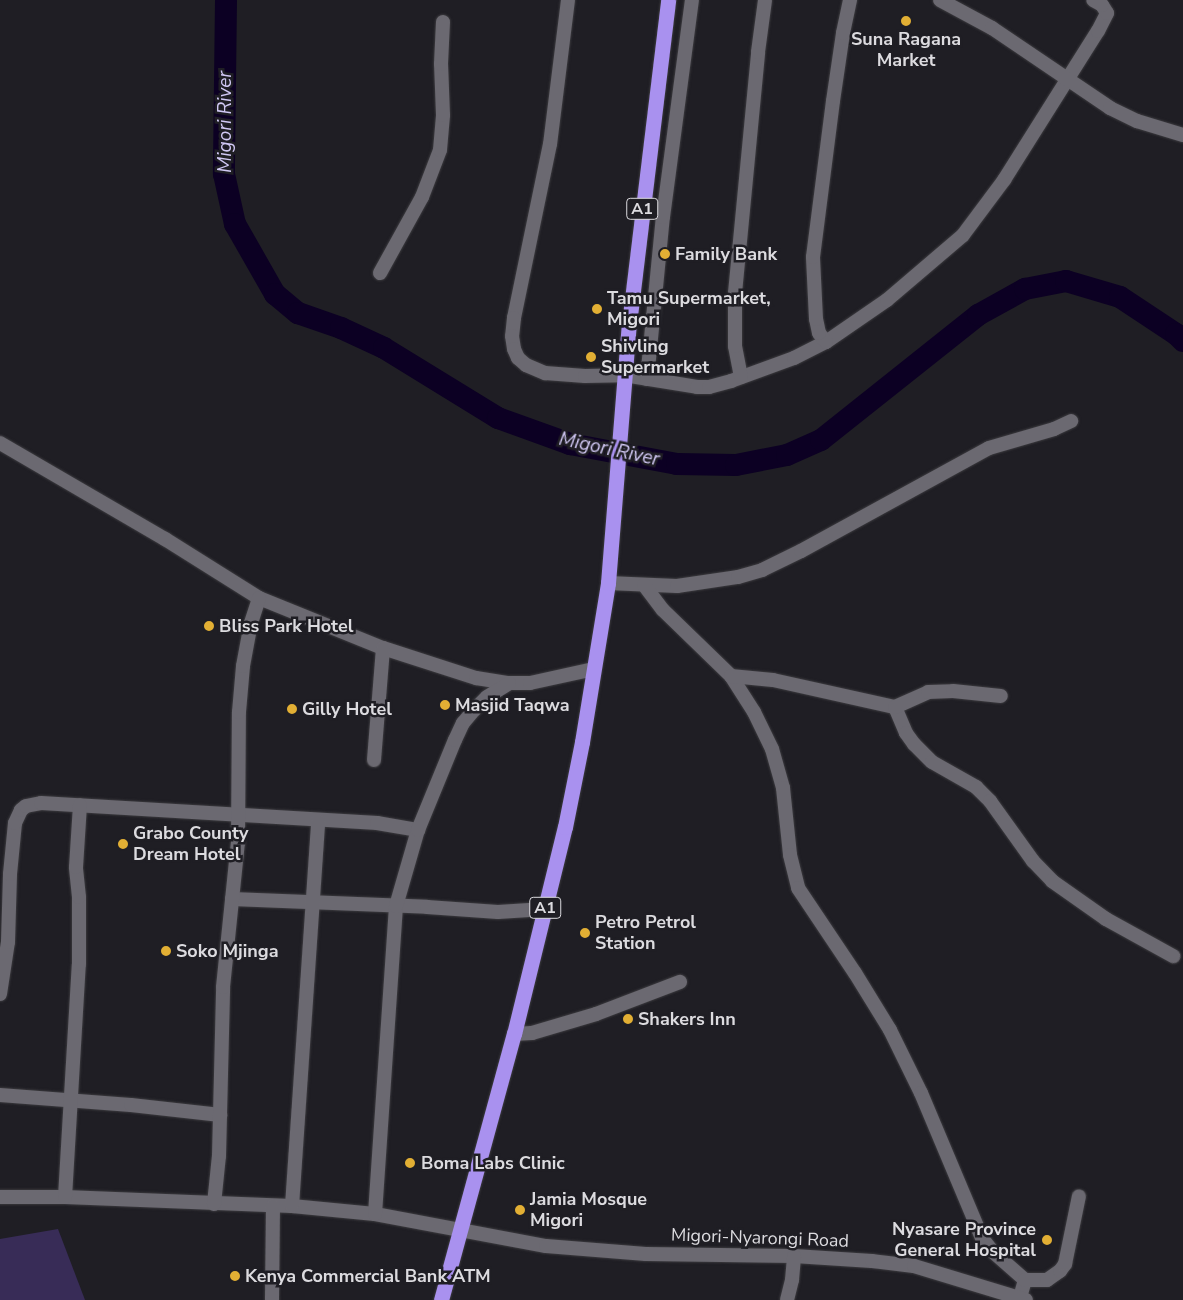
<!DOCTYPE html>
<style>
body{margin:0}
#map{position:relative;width:1183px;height:1300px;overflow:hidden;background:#1f1e24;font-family:"Nunito Sans",sans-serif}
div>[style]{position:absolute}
.green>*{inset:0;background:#382c57}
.river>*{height:22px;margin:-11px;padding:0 11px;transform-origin:11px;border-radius:11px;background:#0c0023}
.roads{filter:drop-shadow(0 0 1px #3c3b3f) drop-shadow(0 0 1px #3c3b3f)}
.minor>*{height:14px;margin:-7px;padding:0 7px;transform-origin:7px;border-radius:7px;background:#6b6971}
.highway>*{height:15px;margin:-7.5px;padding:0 7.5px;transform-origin:7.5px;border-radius:7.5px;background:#a991ef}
.dots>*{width:14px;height:14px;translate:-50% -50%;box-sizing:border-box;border:2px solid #1f1e24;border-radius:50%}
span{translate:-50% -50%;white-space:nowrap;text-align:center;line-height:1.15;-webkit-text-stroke:5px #1f1e24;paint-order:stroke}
.shield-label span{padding:1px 4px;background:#1f1e24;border:1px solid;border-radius:4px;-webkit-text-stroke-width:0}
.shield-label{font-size:16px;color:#dcdbdf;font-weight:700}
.poi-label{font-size:18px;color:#dcdbdf;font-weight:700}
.left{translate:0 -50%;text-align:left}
.right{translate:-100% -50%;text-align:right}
.street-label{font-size:18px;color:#dcdbdf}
.water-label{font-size:19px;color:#d1c8f4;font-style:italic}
</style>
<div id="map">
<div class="green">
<i style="clip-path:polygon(58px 1229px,85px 1300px,0 1300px,0 1239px)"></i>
</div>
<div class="river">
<i style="left:226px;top:0;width:174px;rotate:90.7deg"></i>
<i style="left:224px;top:174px;width:51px;rotate:77.6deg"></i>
<i style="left:235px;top:224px;width:81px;rotate:60.3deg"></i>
<i style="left:275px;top:294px;width:30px;rotate:40deg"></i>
<i style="left:298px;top:313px;width:46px;rotate:19.2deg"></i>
<i style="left:341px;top:328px;width:47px;rotate:24.9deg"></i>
<i style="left:384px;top:348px;width:134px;rotate:31.6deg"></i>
<i style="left:498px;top:418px;width:77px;rotate:19.9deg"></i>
<i style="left:570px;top:444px;width:109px;rotate:10.6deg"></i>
<i style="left:677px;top:464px;width:59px;rotate:1deg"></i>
<i style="left:736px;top:465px;width:52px;rotate:-11.1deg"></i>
<i style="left:787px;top:455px;width:37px;rotate:-24deg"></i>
<i style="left:821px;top:440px;width:201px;rotate:-38.5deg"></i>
<i style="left:978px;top:315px;width:54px;rotate:-29deg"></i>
<i style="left:1025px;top:289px;width:42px;rotate:-11deg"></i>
<i style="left:1066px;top:281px;width:56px;rotate:16.5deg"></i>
<i style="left:1120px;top:297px;width:67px;rotate:33.5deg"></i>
<i style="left:1176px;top:334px;width:10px;rotate:45deg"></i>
</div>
<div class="roads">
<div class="minor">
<i style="left:568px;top:0;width:145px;rotate:97.1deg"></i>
<i style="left:550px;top:144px;width:178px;rotate:101.7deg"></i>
<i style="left:514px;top:318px;width:18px;rotate:96deg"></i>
<i style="left:512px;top:336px;width:13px;rotate:81deg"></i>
<i style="left:514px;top:349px;width:10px;rotate:66deg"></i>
<i style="left:518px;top:358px;width:11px;rotate:41deg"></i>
<i style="left:526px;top:365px;width:21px;rotate:23deg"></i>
<i style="left:545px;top:373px;width:40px;rotate:4.3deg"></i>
<i style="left:585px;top:376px;width:39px;rotate:-1deg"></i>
<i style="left:624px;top:375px;width:74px;rotate:9.3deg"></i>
<i style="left:697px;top:387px;width:12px"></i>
<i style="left:709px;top:387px;width:23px;rotate:-15deg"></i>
<i style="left:731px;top:381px;width:67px;rotate:-20.1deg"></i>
<i style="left:794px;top:358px;width:36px;rotate:-27deg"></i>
<i style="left:826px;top:342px;width:74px;rotate:-34.5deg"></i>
<i style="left:887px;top:300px;width:100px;rotate:-40.5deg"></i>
<i style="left:963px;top:235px;width:69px;rotate:-53.3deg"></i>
<i style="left:1004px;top:180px;width:176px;rotate:-57.8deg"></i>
<i style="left:1098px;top:31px;width:20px;rotate:-63deg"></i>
<i style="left:1107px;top:13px;width:9px;rotate:-122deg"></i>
<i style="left:1102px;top:5px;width:10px;rotate:-151deg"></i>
<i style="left:940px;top:0;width:59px;rotate:28.3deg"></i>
<i style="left:992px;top:28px;width:143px;rotate:34.1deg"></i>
<i style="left:1110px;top:108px;width:30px;rotate:26deg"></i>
<i style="left:1137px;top:121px;width:48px;rotate:16.9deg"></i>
<i style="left:380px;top:273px;width:87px;rotate:-61.1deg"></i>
<i style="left:422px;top:197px;width:50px;rotate:-69deg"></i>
<i style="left:440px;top:150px;width:35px;rotate:-85deg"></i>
<i style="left:443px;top:115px;width:51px;rotate:-92.2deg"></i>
<i style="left:441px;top:64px;width:42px;rotate:-87.3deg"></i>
<i style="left:826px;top:342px;width:11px;rotate:-128deg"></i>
<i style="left:819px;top:333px;width:14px;rotate:-102deg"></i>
<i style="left:816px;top:319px;width:62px;rotate:-92.8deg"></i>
<i style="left:813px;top:257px;width:157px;rotate:-82.7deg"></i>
<i style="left:833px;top:101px;width:69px;rotate:-81.6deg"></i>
<i style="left:843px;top:33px;width:34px;rotate:-78deg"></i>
<i style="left:741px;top:377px;width:32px;rotate:-101deg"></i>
<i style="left:735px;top:346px;width:53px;rotate:-90deg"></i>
<i style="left:735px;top:293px;width:242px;rotate:-84.5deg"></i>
<i style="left:758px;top:52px;width:52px;rotate:-82.3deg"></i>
<i style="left:647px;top:379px;width:163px;rotate:-84.4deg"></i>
<i style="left:663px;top:217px;width:219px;rotate:-82.4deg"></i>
<i style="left:0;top:443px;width:191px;rotate:30.2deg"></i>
<i style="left:165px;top:539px;width:111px;rotate:32.1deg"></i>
<i style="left:259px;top:598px;width:134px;rotate:22deg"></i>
<i style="left:383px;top:648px;width:98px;rotate:17.9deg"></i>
<i style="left:476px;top:678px;width:33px;rotate:9deg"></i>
<i style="left:509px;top:683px;width:21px"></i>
<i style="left:530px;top:683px;width:66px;rotate:-12.3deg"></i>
<i style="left:608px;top:583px;width:69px;rotate:2.5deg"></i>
<i style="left:677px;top:586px;width:62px;rotate:-8.4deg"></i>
<i style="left:738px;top:577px;width:25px;rotate:-16deg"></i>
<i style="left:762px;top:570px;width:43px;rotate:-26deg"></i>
<i style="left:801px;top:551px;width:214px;rotate:-28.7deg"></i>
<i style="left:989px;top:448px;width:68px;rotate:-16.3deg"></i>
<i style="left:1054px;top:429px;width:19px;rotate:-25deg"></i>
<i style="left:644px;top:585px;width:31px;rotate:53deg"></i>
<i style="left:663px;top:610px;width:95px;rotate:44.1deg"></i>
<i style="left:731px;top:676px;width:43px;rotate:57.4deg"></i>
<i style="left:754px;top:712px;width:41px;rotate:64.1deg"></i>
<i style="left:772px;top:749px;width:41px;rotate:74.2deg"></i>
<i style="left:783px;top:788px;width:67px;rotate:84deg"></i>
<i style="left:790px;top:855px;width:34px;rotate:76deg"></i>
<i style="left:798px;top:888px;width:102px;rotate:56.2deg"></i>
<i style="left:855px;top:973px;width:67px;rotate:58.4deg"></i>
<i style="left:890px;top:1030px;width:70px;rotate:63.8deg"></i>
<i style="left:921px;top:1093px;width:157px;rotate:67.2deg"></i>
<i style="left:982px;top:1238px;width:16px;rotate:52deg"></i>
<i style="left:992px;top:1251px;width:44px;rotate:41.3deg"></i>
<i style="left:1025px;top:1280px;width:19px;rotate:106deg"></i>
<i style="left:731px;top:676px;width:42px;rotate:5.4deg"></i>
<i style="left:773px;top:680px;width:125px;rotate:12.5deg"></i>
<i style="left:895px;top:707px;width:28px;rotate:67deg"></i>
<i style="left:906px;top:733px;width:14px;rotate:54deg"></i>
<i style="left:914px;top:744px;width:25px;rotate:45deg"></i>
<i style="left:932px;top:762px;width:51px;rotate:29.6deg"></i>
<i style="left:976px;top:787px;width:20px;rotate:45deg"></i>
<i style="left:990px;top:801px;width:74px;rotate:54.4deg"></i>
<i style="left:1033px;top:861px;width:28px;rotate:46deg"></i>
<i style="left:1052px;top:881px;width:66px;rotate:35.1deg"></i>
<i style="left:1106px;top:919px;width:77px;rotate:28.9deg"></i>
<i style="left:895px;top:707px;width:36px;rotate:-24deg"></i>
<i style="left:928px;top:692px;width:25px;rotate:-2deg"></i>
<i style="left:953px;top:691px;width:48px;rotate:5.9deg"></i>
<i style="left:374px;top:760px;width:112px;rotate:-85.4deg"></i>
<i style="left:232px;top:899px;width:195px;rotate:2.3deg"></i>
<i style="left:427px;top:907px;width:71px;rotate:4deg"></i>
<i style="left:498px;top:912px;width:47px;rotate:-3.7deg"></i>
<i style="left:0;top:994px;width:53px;rotate:-81.3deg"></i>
<i style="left:8px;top:942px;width:68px;rotate:-88.3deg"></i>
<i style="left:10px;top:874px;width:51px;rotate:-84.4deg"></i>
<i style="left:15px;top:823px;width:14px;rotate:-65deg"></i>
<i style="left:21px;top:810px;width:6px;rotate:-39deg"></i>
<i style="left:26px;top:806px;width:15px;rotate:-11deg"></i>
<i style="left:41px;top:803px;width:337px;rotate:3.4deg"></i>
<i style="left:377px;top:823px;width:42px;rotate:9.7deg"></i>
<i style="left:514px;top:1034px;width:18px;rotate:-3deg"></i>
<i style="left:532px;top:1033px;width:67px;rotate:-16.5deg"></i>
<i style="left:596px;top:1014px;width:90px;rotate:-20.9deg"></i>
<i style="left:0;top:1095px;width:131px;rotate:4.4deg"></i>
<i style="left:131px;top:1105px;width:90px;rotate:6.4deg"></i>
<i style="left:0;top:1197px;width:65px"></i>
<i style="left:65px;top:1197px;width:227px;rotate:2.3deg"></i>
<i style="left:292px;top:1206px;width:83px;rotate:5.5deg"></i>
<i style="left:375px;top:1214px;width:174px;rotate:10.6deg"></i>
<i style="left:546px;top:1246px;width:100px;rotate:4.6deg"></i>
<i style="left:646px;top:1254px;width:148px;rotate:0.8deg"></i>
<i style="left:794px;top:1256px;width:78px;rotate:3.7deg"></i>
<i style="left:872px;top:1261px;width:42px;rotate:6.8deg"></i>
<i style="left:914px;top:1266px;width:117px;rotate:16.9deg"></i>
<i style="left:65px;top:1197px;width:233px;rotate:-86.6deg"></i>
<i style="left:79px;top:964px;width:67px;rotate:-90deg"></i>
<i style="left:79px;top:897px;width:30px;rotate:-96deg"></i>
<i style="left:76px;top:867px;width:62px;rotate:-86.3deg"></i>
<i style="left:214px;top:1204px;width:48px;rotate:-84.1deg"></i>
<i style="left:219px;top:1156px;width:169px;rotate:-88.6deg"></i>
<i style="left:223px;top:987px;width:145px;rotate:-84.1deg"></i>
<i style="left:238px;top:843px;width:131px;rotate:-89.6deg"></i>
<i style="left:239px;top:712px;width:46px;rotate:-85deg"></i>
<i style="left:243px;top:666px;width:44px;rotate:-79.5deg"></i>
<i style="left:251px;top:623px;width:26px;rotate:-72deg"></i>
<i style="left:292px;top:1206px;width:386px;rotate:-86.1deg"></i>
<i style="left:375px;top:1214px;width:309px;rotate:-86.1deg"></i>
<i style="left:396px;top:906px;width:79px;rotate:-73.9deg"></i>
<i style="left:418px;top:830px;width:97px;rotate:-67.7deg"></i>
<i style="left:455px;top:740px;width:19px;rotate:-65deg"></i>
<i style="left:463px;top:723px;width:17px;rotate:-50deg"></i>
<i style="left:474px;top:710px;width:18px;rotate:-45deg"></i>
<i style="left:487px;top:697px;width:26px;rotate:-32deg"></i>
<i style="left:1025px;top:1280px;width:22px"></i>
<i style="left:1047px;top:1280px;width:16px;rotate:-35deg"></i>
<i style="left:1060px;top:1271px;width:9px;rotate:-54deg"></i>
<i style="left:1065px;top:1264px;width:69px;rotate:-78.4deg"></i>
<i style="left:272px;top:1300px;width:94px;rotate:-89.4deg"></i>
<i style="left:787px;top:1300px;width:21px;rotate:-76deg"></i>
<i style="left:792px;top:1280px;width:24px;rotate:-85deg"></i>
</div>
<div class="highway">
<i style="left:441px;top:1300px;width:276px;rotate:-74.7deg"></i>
<i style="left:514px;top:1034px;width:213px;rotate:-76.2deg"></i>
<i style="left:565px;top:827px;width:87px;rotate:-78.7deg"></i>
<i style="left:582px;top:742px;width:161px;rotate:-80.7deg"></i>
<i style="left:608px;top:583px;width:260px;rotate:-85.4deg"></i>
<i style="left:629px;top:324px;width:326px;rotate:-83.1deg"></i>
</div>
</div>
<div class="dots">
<i style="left:906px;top:21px;background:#e2af34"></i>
<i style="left:665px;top:254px;background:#e2af34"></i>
<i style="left:597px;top:309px;background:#e2af34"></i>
<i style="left:591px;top:357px;background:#e2af34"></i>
<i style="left:209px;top:626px;background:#e2af34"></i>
<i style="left:445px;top:705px;background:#e2af34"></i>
<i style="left:292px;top:709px;background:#e2af34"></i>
<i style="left:123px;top:844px;background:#e2af34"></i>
<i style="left:585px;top:933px;background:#e2af34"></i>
<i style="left:166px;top:951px;background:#e2af34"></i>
<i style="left:628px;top:1019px;background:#e2af34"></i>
<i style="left:410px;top:1163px;background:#e2af34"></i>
<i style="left:520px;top:1210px;background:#e2af34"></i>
<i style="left:1047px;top:1240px;background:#e2af34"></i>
<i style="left:235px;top:1276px;background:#e2af34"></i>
</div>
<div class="shield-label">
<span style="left:642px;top:209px">A1</span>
<span style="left:545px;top:908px">A1</span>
</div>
<div class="poi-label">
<span style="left:906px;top:50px">Suna Ragana<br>Market</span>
<span class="left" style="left:675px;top:254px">Family Bank</span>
<span class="left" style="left:607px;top:309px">Tamu Supermarket,<br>Migori</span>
<span class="left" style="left:601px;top:357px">Shivling<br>Supermarket</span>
<span class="left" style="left:219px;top:626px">Bliss Park Hotel</span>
<span class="left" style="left:455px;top:705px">Masjid Taqwa</span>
<span class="left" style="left:302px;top:709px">Gilly Hotel</span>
<span class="left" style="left:133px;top:844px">Grabo County<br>Dream Hotel</span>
<span class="left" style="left:595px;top:933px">Petro Petrol<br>Station</span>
<span class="left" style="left:176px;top:951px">Soko Mjinga</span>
<span class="left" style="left:638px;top:1019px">Shakers Inn</span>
<span class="left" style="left:421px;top:1163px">Boma Labs Clinic</span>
<span class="left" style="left:530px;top:1210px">Jamia Mosque<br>Migori</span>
<span class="right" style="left:1036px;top:1240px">Nyasare Province<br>General Hospital</span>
<span class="left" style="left:245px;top:1276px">Kenya Commercial Bank ATM</span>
</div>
<div class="street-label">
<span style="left:760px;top:1238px;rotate:2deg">Migori-Nyarongi Road</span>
</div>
<div class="water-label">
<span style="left:226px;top:122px;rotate:-90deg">Migori River</span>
<span style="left:609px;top:450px;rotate:12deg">Migori River</span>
</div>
</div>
